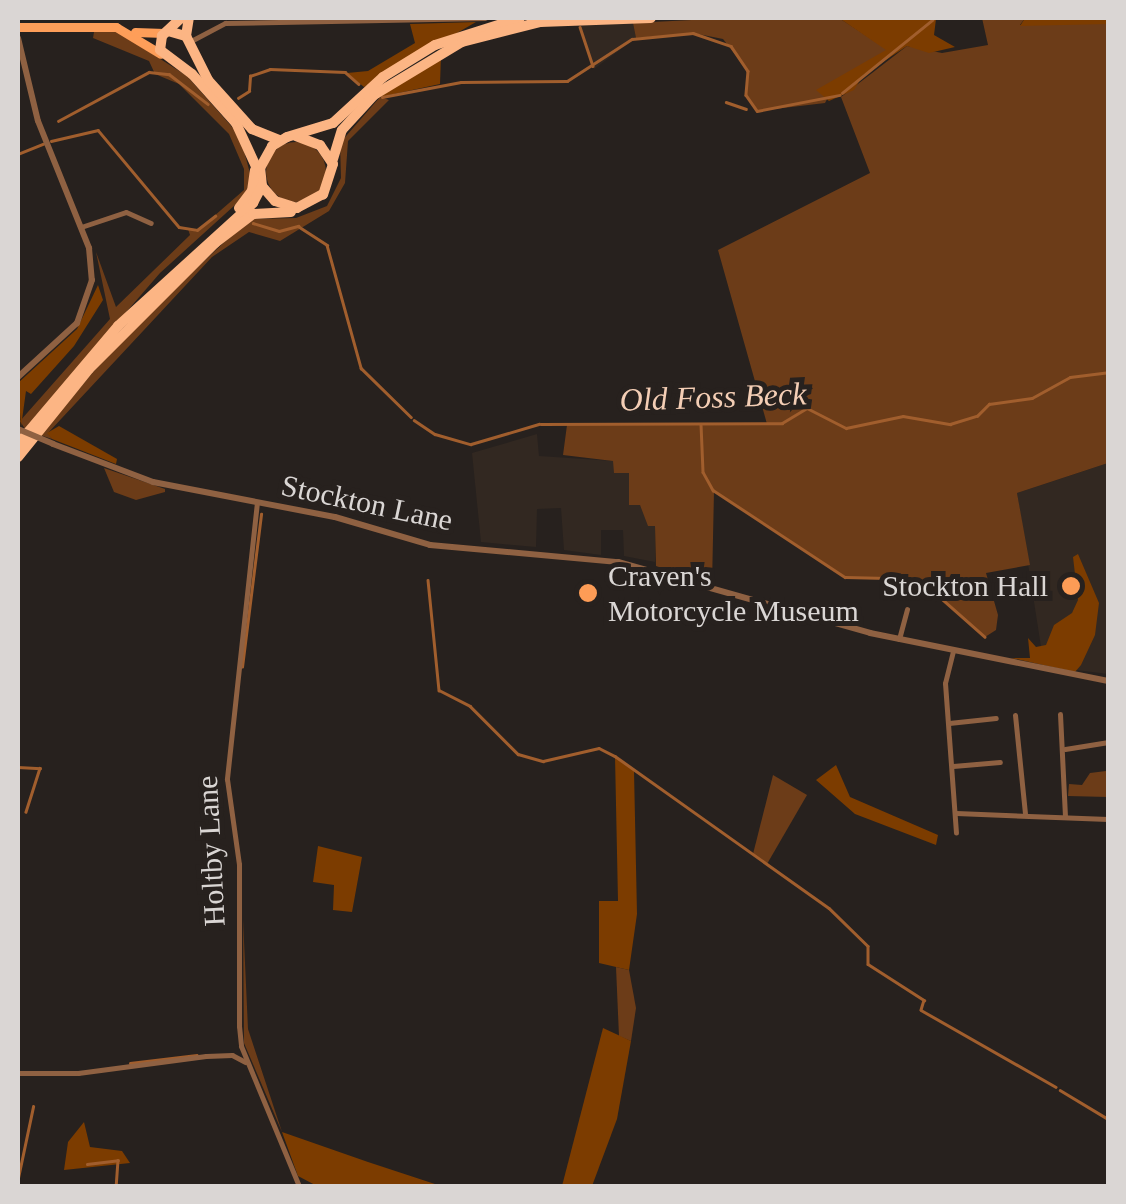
<!DOCTYPE html>
<style>
body{margin:0}
#map{position:relative;width:1126px;height:1204px;overflow:hidden;background:#27211e;font-family:Georgia,serif}
div>[style]{position:absolute}
.built>*{inset:0;background:#322821}
.green>*{inset:0;background:#6c3c18}
.round{border-radius:50%}
.forest>*{inset:0;background:#7c3c00}
.stream>*{height:2.5px;margin:-1.25px;padding:0 1.25px;transform-origin:1.25px;border-radius:1.25px;background:#a15e2d}
.minor>*{height:5px;margin:-2.5px;padding:0 2.5px;transform-origin:2.5px;border-radius:2.5px;background:#8f6142}
.tertiary>*{height:6px;margin:-3px;padding:0 3px;transform-origin:3px;border-radius:3px;background:#8f6142}
.primary>*{height:9px;margin:-4.5px;padding:0 4.5px;transform-origin:4.5px;border-radius:4.5px;background:#fe9e59}
.trunk>*{height:10px;margin:-5px;padding:0 5px;transform-origin:5px;border-radius:5px;background:#fcb584}
.tertiary-bridge>*{height:6px;margin:-3px;padding:0 3px;transform-origin:3px;border-radius:3px;background:#8f6142}
.dots>*{width:28px;height:28px;translate:-50% -50%;box-sizing:border-box;border:5px solid #27211e;border-radius:50%}
span{translate:-50% -50%;white-space:nowrap;text-align:center;line-height:1.15;-webkit-text-stroke:10px #27211e;paint-order:stroke}
.street-label{font-size:30px;color:#dad6d4}
.poi-label{font-size:30px;color:#dad6d4}
.left{translate:0 -50%;text-align:left}
.right{translate:-100% -50%;text-align:right}
.water-label{font-size:32px;color:#f4ceb5;font-style:italic}
.frame{position:absolute;inset:0;border:20px solid #dad6d4;pointer-events:none}
</style>
<div id="map">
<div class="built">
<i style="clip-path:polygon(633px 23px,636px 38px,594px 69px,580px 25px)"></i>
<i style="clip-path:polygon(537px 434px,539px 456px,614px 461px,629px 472px,629px 505px,640px 505px,655px 525px,655px 562px,624px 556px,623px 530px,601px 530px,601px 555px,564px 550px,561px 508px,537px 509px,536px 547px,481px 542px,472px 453px)"></i>
<i style="clip-path:polygon(1108px 463px,1108px 674px,1044px 666px,1017px 493px)"></i>
</div>
<div class="green">
<i style="clip-path:polygon(731px 18px,842px 20px,888px 50px,836px 82px,825px 103px,757px 111px,746px 95px,748px 71px,723px 39px,693px 33px,636px 38px,633px 23px)"></i>
<i style="clip-path:polygon(982px 18px,1025px 18px,1020px 25px,1108px 23px,1108px 18px,1108px 463px,1017px 493px,1030px 565px,986px 573px,998px 615px,996px 630px,985px 637px,933px 591px,887px 578px,845px 577px,714px 491px,712px 585px,656px 566px,655px 526px,648px 526px,640px 505px,629px 505px,629px 473px,614px 473px,613px 461px,563px 455px,567px 425px,767px 424px,718px 250px,870px 173px,841px 97px,907px 46px,942px 53px,988px 45px)"></i>
<i style="clip-path:polygon(94px 32px,118px 32px,187px 76px,240px 136px,251px 177px,246px 195px,160px 273px,25px 429px,20px 421px,110px 319px,96px 252px,116px 307px,190px 235px,188px 229px,198px 230px,244px 190px,244px 169px,229px 134px,179px 84px,155px 74px,149px 61px,93px 38px)"></i>
<i style="clip-path:polygon(380px 97px,389px 100px,348px 141px,345px 183px,329px 211px,280px 241px,249px 232px,212px 257px,48px 433px,52px 439px,40px 435px,121px 339px,249px 219px,296px 218px,327px 206px,341px 178px,340px 143px)"></i>
<i class="round" style="left:266px;top:142px;width:60px;height:60px"></i>
<i style="clip-path:polygon(104px 468px,165px 489px,165px 492px,136px 500px,114px 492px)"></i>
<i style="clip-path:polygon(1106px 771px,1108px 797px,1068px 796px,1069px 784px,1082px 785px,1090px 773px)"></i>
<i style="clip-path:polygon(773px 775px,807px 795px,767px 864px,753px 854px)"></i>
<i style="clip-path:polygon(243px 919px,248px 1029px,282px 1132px,244px 1043px)"></i>
<i style="clip-path:polygon(616px 967px,629px 970px,636px 1008px,631px 1041px,619px 1036px)"></i>
</div>
<div class="forest">
<i style="clip-path:polygon(1025px 18px,1106px 18px,1108px 24px,1020px 26px)"></i>
<i style="clip-path:polygon(936px 19px,934px 35px,955px 47px,929px 53px,907px 46px,863px 75px,854px 90px,829px 101px,816px 90px,886px 50px,842px 20px)"></i>
<i style="clip-path:polygon(476px 22px,364px 87px,347px 73px,368px 71px,415px 43px,410px 24px)"></i>
<i style="clip-path:polygon(441px 56px,440px 84px,380px 97px)"></i>
<i style="clip-path:polygon(98px 285px,103px 300px,74px 346px,31px 394px,26px 391px,21px 427px,18px 383px,77px 329px)"></i>
<i style="clip-path:polygon(59px 426px,117px 459px,116px 464px,52px 439px,47px 433px)"></i>
<i style="clip-path:polygon(1078px 554px,1099px 603px,1095px 635px,1081px 665px,1075px 672px,1011px 658px,1030px 658px,1028px 638px,1036px 647px,1046px 645px,1054px 625px,1072px 613px,1078px 600px,1073px 557px)"></i>
<i style="clip-path:polygon(615px 756px,634px 771px,637px 914px,629px 970px,599px 963px,599px 901px,618px 901px)"></i>
<i style="clip-path:polygon(836px 765px,850px 797px,938px 835px,936px 845px,855px 814px,816px 780px)"></i>
<i style="clip-path:polygon(318px 846px,362px 857px,352px 912px,333px 910px,334px 885px,313px 882px)"></i>
<i style="clip-path:polygon(603px 1028px,631px 1041px,617px 1119px,592px 1186px,562px 1186px)"></i>
<i style="clip-path:polygon(84px 1122px,90px 1147px,122px 1151px,130px 1163px,64px 1170px,68px 1142px)"></i>
<i style="clip-path:polygon(282px 1132px,368px 1162px,441px 1186px,317px 1186px,298px 1176px)"></i>
</div>
<div class="stream">
<i style="left:580px;top:27px;width:41px;rotate:71.6deg"></i>
<i style="left:842px;top:93px;width:116px;rotate:-39deg"></i>
<i style="left:382px;top:97px;width:80px;rotate:-10.8deg"></i>
<i style="left:461px;top:82px;width:106px;rotate:-0.5deg"></i>
<i style="left:567px;top:81px;width:77px;rotate:-32.9deg"></i>
<i style="left:632px;top:39px;width:61px;rotate:-5.6deg"></i>
<i style="left:693px;top:33px;width:40px;rotate:18.9deg"></i>
<i style="left:731px;top:46px;width:30px;rotate:56deg"></i>
<i style="left:748px;top:71px;width:24px;rotate:95deg"></i>
<i style="left:746px;top:95px;width:19px;rotate:55deg"></i>
<i style="left:757px;top:111px;width:84px;rotate:-11deg"></i>
<i style="left:238px;top:98px;width:13px;rotate:-32deg"></i>
<i style="left:249px;top:91px;width:15px;rotate:-86deg"></i>
<i style="left:250px;top:76px;width:21px;rotate:-19deg"></i>
<i style="left:270px;top:69px;width:75px;rotate:2.3deg"></i>
<i style="left:345px;top:72px;width:18px;rotate:41deg"></i>
<i style="left:726px;top:102px;width:21px;rotate:19deg"></i>
<i style="left:58px;top:121px;width:103px;rotate:-28.3deg"></i>
<i style="left:149px;top:72px;width:20px;rotate:6deg"></i>
<i style="left:169px;top:74px;width:49px;rotate:37.6deg"></i>
<i style="left:51px;top:141px;width:48px;rotate:-13.2deg"></i>
<i style="left:98px;top:130px;width:126px;rotate:50.1deg"></i>
<i style="left:179px;top:227px;width:18px;rotate:9deg"></i>
<i style="left:197px;top:230px;width:23px;rotate:-38deg"></i>
<i style="left:18px;top:154px;width:27px;rotate:-22deg"></i>
<i style="left:253px;top:223px;width:27px;rotate:17deg"></i>
<i style="left:279px;top:231px;width:20px;rotate:-15deg"></i>
<i style="left:298px;top:226px;width:35px;rotate:33deg"></i>
<i style="left:327px;top:245px;width:128px;rotate:74.5deg"></i>
<i style="left:361px;top:368px;width:70px;rotate:44.4deg"></i>
<i style="left:414px;top:420px;width:25px;rotate:34deg"></i>
<i style="left:435px;top:434px;width:37px;rotate:16deg"></i>
<i style="left:471px;top:444px;width:71px;rotate:-16.4deg"></i>
<i style="left:541px;top:424px;width:241px;rotate:-0.2deg"></i>
<i style="left:782px;top:423px;width:29px;rotate:-31deg"></i>
<i style="left:807px;top:408px;width:44px;rotate:27.1deg"></i>
<i style="left:846px;top:428px;width:58px;rotate:-11.9deg"></i>
<i style="left:903px;top:416px;width:48px;rotate:9.7deg"></i>
<i style="left:950px;top:424px;width:28px;rotate:-17deg"></i>
<i style="left:977px;top:416px;width:17px;rotate:-45deg"></i>
<i style="left:989px;top:404px;width:43px;rotate:-7.9deg"></i>
<i style="left:1032px;top:398px;width:43px;rotate:-28.9deg"></i>
<i style="left:1070px;top:377px;width:38px;rotate:-7deg"></i>
<i style="left:701px;top:424px;width:48px;rotate:87.6deg"></i>
<i style="left:703px;top:472px;width:21px;rotate:61deg"></i>
<i style="left:713px;top:490px;width:158px;rotate:33.4deg"></i>
<i style="left:845px;top:577px;width:42px;rotate:1.4deg"></i>
<i style="left:887px;top:578px;width:48px;rotate:15.8deg"></i>
<i style="left:933px;top:591px;width:69px;rotate:41.5deg"></i>
<i style="left:428px;top:580px;width:111px;rotate:84.3deg"></i>
<i style="left:439px;top:690px;width:35px;rotate:27deg"></i>
<i style="left:470px;top:706px;width:68px;rotate:45deg"></i>
<i style="left:518px;top:754px;width:26px;rotate:16deg"></i>
<i style="left:543px;top:761px;width:57px;rotate:-13.1deg"></i>
<i style="left:599px;top:748px;width:18px;rotate:27deg"></i>
<i style="left:615px;top:756px;width:262px;rotate:35.4deg"></i>
<i style="left:829px;top:908px;width:54px;rotate:44.3deg"></i>
<i style="left:868px;top:946px;width:18px;rotate:90deg"></i>
<i style="left:868px;top:964px;width:67px;rotate:32.7deg"></i>
<i style="left:924px;top:1000px;width:10px;rotate:107deg"></i>
<i style="left:921px;top:1010px;width:155px;rotate:29.7deg"></i>
<i style="left:242px;top:667px;width:154px;rotate:-82.9deg"></i>
<i style="left:18px;top:767px;width:22px;rotate:3deg"></i>
<i style="left:40px;top:768px;width:46px;rotate:107.7deg"></i>
<i style="left:130px;top:1063px;width:67px;rotate:-6.8deg"></i>
<i style="left:1060px;top:1090px;width:56px;rotate:31.1deg"></i>
<i style="left:87px;top:1164px;width:31px;rotate:-7deg"></i>
<i style="left:118px;top:1160px;width:26px;rotate:94deg"></i>
<i style="left:18px;top:1178px;width:73px;rotate:-78.1deg"></i>
</div>
<div class="minor">
<i style="left:189px;top:42px;width:41px;rotate:-27.8deg"></i>
<i style="left:225px;top:23px;width:260px;rotate:-1.1deg"></i>
<i style="left:81px;top:227px;width:47px;rotate:-18.4deg"></i>
<i style="left:126px;top:212px;width:27px;rotate:24deg"></i>
<i style="left:257px;top:502px;width:279px;rotate:96.2deg"></i>
<i style="left:227px;top:779px;width:86px;rotate:82deg"></i>
<i style="left:239px;top:864px;width:162px;rotate:90deg"></i>
<i style="left:239px;top:1026px;width:20px;rotate:84deg"></i>
<i style="left:241px;top:1046px;width:152px;rotate:67.5deg"></i>
<i style="left:899px;top:639px;width:31px;rotate:-75deg"></i>
<i style="left:953px;top:651px;width:33px;rotate:104deg"></i>
<i style="left:945px;top:683px;width:150px;rotate:85.8deg"></i>
<i style="left:1060px;top:714px;width:102px;rotate:87.2deg"></i>
<i style="left:1015px;top:715px;width:100px;rotate:84.2deg"></i>
<i style="left:949px;top:723px;width:47px;rotate:-6.1deg"></i>
<i style="left:1065px;top:749px;width:44px;rotate:-9.2deg"></i>
<i style="left:953px;top:766px;width:47px;rotate:-4.9deg"></i>
<i style="left:956px;top:813px;width:152px;rotate:2.3deg"></i>
<i style="left:18px;top:1073px;width:60px"></i>
<i style="left:78px;top:1073px;width:129px;rotate:-7.6deg"></i>
<i style="left:206px;top:1056px;width:26px;rotate:-2deg"></i>
<i style="left:232px;top:1055px;width:15px;rotate:28deg"></i>
</div>
<div class="tertiary">
<i style="left:18px;top:38px;width:85px;rotate:76.5deg"></i>
<i style="left:38px;top:121px;width:137px;rotate:68.1deg"></i>
<i style="left:89px;top:248px;width:32px;rotate:85deg"></i>
<i style="left:92px;top:280px;width:46px;rotate:109.2deg"></i>
<i style="left:77px;top:323px;width:80px;rotate:137.5deg"></i>
<i style="left:53px;top:444px;width:107px;rotate:20.8deg"></i>
<i style="left:153px;top:482px;width:185px;rotate:10.9deg"></i>
<i style="left:335px;top:517px;width:99px;rotate:16.4deg"></i>
<i style="left:430px;top:545px;width:189px;rotate:5.2deg"></i>
<i style="left:618px;top:562px;width:262px;rotate:15.7deg"></i>
<i style="left:870px;top:633px;width:243px;rotate:11.4deg"></i>
</div>
<div class="primary">
<i style="left:18px;top:27px;width:98px"></i>
<i style="left:116px;top:27px;width:52px;rotate:31deg"></i>
<i style="left:135px;top:32px;width:29px;rotate:2deg"></i>
</div>
<div class="trunk">
<i style="left:181px;top:18px;width:26px;rotate:137deg"></i>
<i style="left:162px;top:36px;width:14px;rotate:98deg"></i>
<i style="left:160px;top:50px;width:40px;rotate:37deg"></i>
<i style="left:192px;top:74px;width:66px;rotate:48.1deg"></i>
<i style="left:236px;top:123px;width:55px;rotate:65.3deg"></i>
<i style="left:168px;top:31px;width:19px;rotate:16deg"></i>
<i style="left:186px;top:36px;width:49px;rotate:63.4deg"></i>
<i style="left:208px;top:80px;width:66px;rotate:48.1deg"></i>
<i style="left:252px;top:129px;width:29px;rotate:22deg"></i>
<i style="left:186px;top:36px;width:18px;rotate:-81deg"></i>
<i style="left:296px;top:136px;width:26px;rotate:21deg"></i>
<i style="left:320px;top:145px;width:23px;rotate:56deg"></i>
<i style="left:333px;top:164px;width:32px;rotate:108deg"></i>
<i style="left:323px;top:194px;width:30px;rotate:152deg"></i>
<i style="left:297px;top:208px;width:23px;rotate:-162deg"></i>
<i style="left:275px;top:201px;width:20px;rotate:-131deg"></i>
<i style="left:262px;top:186px;width:18px;rotate:-96deg"></i>
<i style="left:260px;top:168px;width:25px;rotate:-61deg"></i>
<i style="left:272px;top:146px;width:17px;rotate:-31deg"></i>
<i style="left:287px;top:137px;width:48px;rotate:-16.9deg"></i>
<i style="left:333px;top:123px;width:68px;rotate:-42.6deg"></i>
<i style="left:383px;top:77px;width:61px;rotate:-31.6deg"></i>
<i style="left:435px;top:45px;width:89px;rotate:-17.6deg"></i>
<i style="left:333px;top:159px;width:30px;rotate:-73deg"></i>
<i style="left:342px;top:130px;width:47px;rotate:-47.6deg"></i>
<i style="left:374px;top:95px;width:103px;rotate:-31.1deg"></i>
<i style="left:462px;top:42px;width:81px;rotate:-14.4deg"></i>
<i style="left:540px;top:22px;width:111px;rotate:-2.1deg"></i>
<i style="left:239px;top:208px;width:21px;rotate:-53deg"></i>
<i style="left:252px;top:191px;width:21px;rotate:-82deg"></i>
<i style="left:18px;top:444px;width:155px;rotate:-49.7deg"></i>
<i style="left:118px;top:326px;width:183px;rotate:-42.3deg"></i>
<i style="left:253px;top:203px;width:19px;rotate:-62deg"></i>
<i style="left:18px;top:457px;width:113px;rotate:-51.1deg"></i>
<i style="left:89px;top:369px;width:178px;rotate:-45deg"></i>
<i style="left:215px;top:243px;width:48px;rotate:-37.3deg"></i>
<i style="left:253px;top:214px;width:38px;rotate:-3deg"></i>
</div>
<div class="tertiary-bridge">
<i style="left:18px;top:429px;width:38px;rotate:23deg"></i>
</div>
<div class="dots">
<i style="left:1071px;top:586px;background:#fd9c56"></i>
<i style="left:588px;top:593px;background:#fd9c56"></i>
</div>
<div class="street-label">
<span style="left:367px;top:503px;rotate:12deg">Stockton Lane</span>
<span style="left:211px;top:851px;rotate:-93deg">Holtby Lane</span>
</div>
<div class="poi-label">
<span class="left" style="left:608px;top:593px">Craven's<br>Motorcycle Museum</span>
<span class="right" style="left:1048px;top:586px">Stockton Hall</span>
</div>
<div class="water-label">
<span style="left:713px;top:397px;rotate:-2deg">Old Foss Beck</span>
</div>
<div class="frame"></div>
</div>
